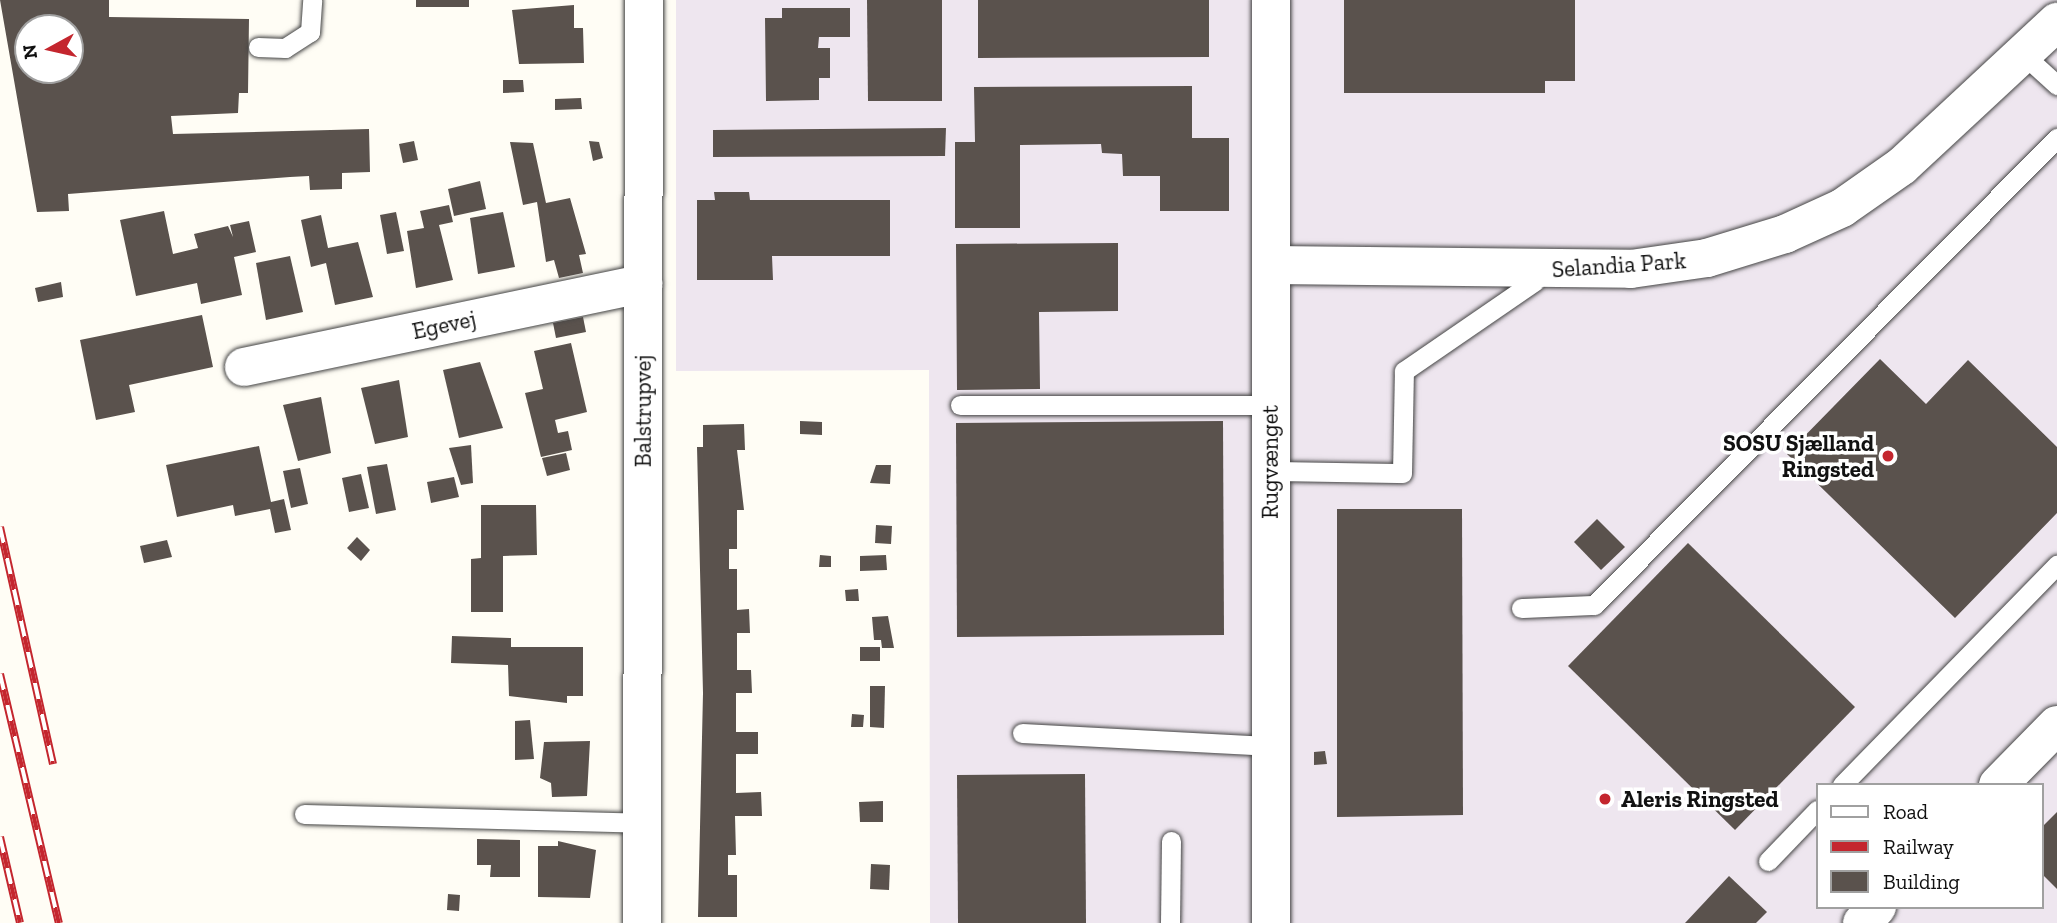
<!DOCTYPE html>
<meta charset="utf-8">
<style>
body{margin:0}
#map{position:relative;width:2057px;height:923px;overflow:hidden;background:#fffdf5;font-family:"Zilla Slab",serif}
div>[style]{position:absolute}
.industrial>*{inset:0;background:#eee6ef}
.building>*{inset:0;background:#5a524d}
.roads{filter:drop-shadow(0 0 2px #444) drop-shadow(0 0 2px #444)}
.service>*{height:19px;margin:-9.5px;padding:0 9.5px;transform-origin:9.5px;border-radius:9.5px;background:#fff}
.minor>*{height:38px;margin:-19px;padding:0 19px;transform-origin:19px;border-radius:19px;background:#fff}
.tertiary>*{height:38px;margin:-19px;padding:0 19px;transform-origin:19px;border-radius:19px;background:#fff}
.rail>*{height:8px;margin-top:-4px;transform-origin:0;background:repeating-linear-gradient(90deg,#fff 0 16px,#c4262e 0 32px);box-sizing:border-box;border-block:2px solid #c4262e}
.dots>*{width:19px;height:19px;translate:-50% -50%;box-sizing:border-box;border:4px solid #fff;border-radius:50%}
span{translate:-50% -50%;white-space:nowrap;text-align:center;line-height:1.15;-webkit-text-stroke:7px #fff;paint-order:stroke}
.street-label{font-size:23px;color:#111}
.poi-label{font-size:23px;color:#111;font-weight:700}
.right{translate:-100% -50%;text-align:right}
.left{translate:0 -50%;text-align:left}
.legend{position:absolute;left:1816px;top:783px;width:228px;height:126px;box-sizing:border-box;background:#fff;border:2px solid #a0a0a0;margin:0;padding:9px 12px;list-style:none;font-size:21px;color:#111}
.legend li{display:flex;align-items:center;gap:14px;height:35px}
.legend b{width:35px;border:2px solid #a0a0a0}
.north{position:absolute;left:14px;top:14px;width:70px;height:70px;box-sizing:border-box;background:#fff;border:2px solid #a0a0a0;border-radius:50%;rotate:262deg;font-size:19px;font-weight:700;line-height:28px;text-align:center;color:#111}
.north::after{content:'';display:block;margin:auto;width:24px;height:32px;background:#c4262e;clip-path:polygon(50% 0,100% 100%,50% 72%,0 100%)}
</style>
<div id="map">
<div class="industrial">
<i style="clip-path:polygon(evenodd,676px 0,2057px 0,2057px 923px,930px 923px,929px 370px,676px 371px,676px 0,1817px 785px,2041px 785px,2041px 907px,1817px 907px,1817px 785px)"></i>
</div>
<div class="building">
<i style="clip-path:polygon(evenodd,0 0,109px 0,109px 17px,249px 19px,248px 93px,239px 93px,238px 113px,171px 116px,173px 134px,369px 129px,370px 172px,342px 173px,342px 189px,310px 190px,309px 176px,290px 177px,68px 194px,69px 211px,37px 212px,0 0,28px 28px,70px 28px,70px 70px,28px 70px,28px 28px)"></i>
<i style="clip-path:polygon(416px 0,469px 0,469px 7px,416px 7px)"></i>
<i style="clip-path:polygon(867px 0,942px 0,942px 101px,868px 101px)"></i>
<i style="clip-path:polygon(978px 0,1209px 0,1209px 57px,978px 58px)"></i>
<i style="clip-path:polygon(1344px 0,1575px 0,1575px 81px,1545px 81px,1545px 93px,1344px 93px)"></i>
<i style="clip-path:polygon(574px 5px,574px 28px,583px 28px,584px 63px,519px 64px,512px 10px)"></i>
<i style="clip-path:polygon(782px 8px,850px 8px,850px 37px,819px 37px,818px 48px,830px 48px,830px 78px,819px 78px,819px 100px,766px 101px,765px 18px,782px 18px)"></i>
<i style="clip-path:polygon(503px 80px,523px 80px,524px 92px,503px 93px)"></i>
<i style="clip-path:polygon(1192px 86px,1192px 138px,1229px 138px,1229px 211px,1160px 211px,1160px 176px,1123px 176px,1122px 154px,1102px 153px,1101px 144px,1020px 145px,1020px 228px,955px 228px,955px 142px,975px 142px,974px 87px)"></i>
<i style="clip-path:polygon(581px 98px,582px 109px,555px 110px,555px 99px)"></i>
<i style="clip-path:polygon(946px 128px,945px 156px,713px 157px,713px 130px)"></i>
<i style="clip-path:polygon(414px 141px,418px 160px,403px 163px,399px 144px)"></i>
<i style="clip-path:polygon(589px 141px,599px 142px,603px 158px,593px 161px)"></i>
<i style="clip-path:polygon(510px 142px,533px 143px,546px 203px,570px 198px,586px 254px,579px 255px,583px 273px,559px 278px,554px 260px,546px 262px,537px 202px,523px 205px)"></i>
<i style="clip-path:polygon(480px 181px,486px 209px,454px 216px,448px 189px)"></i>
<i style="clip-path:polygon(714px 192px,749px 192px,750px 200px,890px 200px,890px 256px,772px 256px,773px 280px,697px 280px,697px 200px,715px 200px)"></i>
<i style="clip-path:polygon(449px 205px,453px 222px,439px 225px,453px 280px,416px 288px,407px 231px,424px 228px,420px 211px)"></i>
<i style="clip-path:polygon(164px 211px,173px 254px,198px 248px,194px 234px,228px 226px,233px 237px,230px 225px,249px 221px,256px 252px,234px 257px,242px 295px,201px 304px,197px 283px,136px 296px,120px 220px)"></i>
<i style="clip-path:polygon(396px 212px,404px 251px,387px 254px,380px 215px)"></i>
<i style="clip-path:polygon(503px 212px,515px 267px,478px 274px,470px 218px)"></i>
<i style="clip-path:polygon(321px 215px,328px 248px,358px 242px,373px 297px,335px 305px,326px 263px,311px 267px,301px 220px)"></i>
<i style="clip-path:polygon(1118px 243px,1118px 311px,1039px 312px,1040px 389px,957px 390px,956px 244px)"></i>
<i style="clip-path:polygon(290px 256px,303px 312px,266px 320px,256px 263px)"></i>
<i style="clip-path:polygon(61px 282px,63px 297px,38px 302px,35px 288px)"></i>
<i style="clip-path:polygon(202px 315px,213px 367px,129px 385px,135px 412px,96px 420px,80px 340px)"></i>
<i style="clip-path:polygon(583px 317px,586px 332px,556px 338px,553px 323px)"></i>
<i style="clip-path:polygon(571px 343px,587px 412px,555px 420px,558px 433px,568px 431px,572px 450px,541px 457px,525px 393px,543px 389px,534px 351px)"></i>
<i style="clip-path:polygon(1880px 359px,1926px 404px,1968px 360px,2057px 447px,2057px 513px,1955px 618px,1787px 454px)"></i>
<i style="clip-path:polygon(480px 362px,503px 428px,459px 438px,443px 370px)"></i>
<i style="clip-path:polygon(399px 380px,408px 437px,375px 444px,361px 388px)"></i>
<i style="clip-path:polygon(321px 397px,331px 453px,298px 461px,283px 405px)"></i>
<i style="clip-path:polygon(800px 421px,822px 422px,822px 435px,800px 434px)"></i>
<i style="clip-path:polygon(1223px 421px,1224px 635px,957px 637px,956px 423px)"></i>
<i style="clip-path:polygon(744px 424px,745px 450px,737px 450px,744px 510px,737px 510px,737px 549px,729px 549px,729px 569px,737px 569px,737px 610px,749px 609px,750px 633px,737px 633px,737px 670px,751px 670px,752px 693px,736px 693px,736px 732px,758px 732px,758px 754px,736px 754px,736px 793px,761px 792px,762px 816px,735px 816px,736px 855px,728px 855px,728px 875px,737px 875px,737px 917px,698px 917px,703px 693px,697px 447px,703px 447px,703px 425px)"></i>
<i style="clip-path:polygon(471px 445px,473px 483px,461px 485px,449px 448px)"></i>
<i style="clip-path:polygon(259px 446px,271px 502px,284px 499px,291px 530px,275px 533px,270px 509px,235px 516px,233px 505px,177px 517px,166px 465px)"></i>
<i style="clip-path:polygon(566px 453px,570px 470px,547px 476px,542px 458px)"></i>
<i style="clip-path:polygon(387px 464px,396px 510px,376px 514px,367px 467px)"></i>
<i style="clip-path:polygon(876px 465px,891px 465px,890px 484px,870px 483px)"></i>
<i style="clip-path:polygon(300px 468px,308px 504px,291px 508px,283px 471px)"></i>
<i style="clip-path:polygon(361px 474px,369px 508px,349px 512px,342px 478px)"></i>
<i style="clip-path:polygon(454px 477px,459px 497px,431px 503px,427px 482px)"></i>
<i style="clip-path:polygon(481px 505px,536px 505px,537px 555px,503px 556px,503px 612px,471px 612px,471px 559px,481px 558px)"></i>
<i style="clip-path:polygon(1337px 509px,1462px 509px,1463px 815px,1337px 817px)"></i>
<i style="clip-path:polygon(1597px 519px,1625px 547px,1601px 570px,1574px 542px)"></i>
<i style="clip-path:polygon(876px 525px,892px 526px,891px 544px,875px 543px)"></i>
<i style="clip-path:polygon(357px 537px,370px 550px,361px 561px,347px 548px)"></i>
<i style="clip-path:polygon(167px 540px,172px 557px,144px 563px,140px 546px)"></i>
<i style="clip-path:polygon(1688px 543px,1855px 707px,1735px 830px,1568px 666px)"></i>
<i style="clip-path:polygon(820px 555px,831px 556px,831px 567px,819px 567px)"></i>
<i style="clip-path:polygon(886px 555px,887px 570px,860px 571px,860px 556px)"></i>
<i style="clip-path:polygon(858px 589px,859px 601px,846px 601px,845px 590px)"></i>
<i style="clip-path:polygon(888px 616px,894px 648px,882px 648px,881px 640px,874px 640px,872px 617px)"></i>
<i style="clip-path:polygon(452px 636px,511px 638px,511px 647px,583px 647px,583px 696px,567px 696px,567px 703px,509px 696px,508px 665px,451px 663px)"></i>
<i style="clip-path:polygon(860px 647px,880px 647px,880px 661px,860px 661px)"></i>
<i style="clip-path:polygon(870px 686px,885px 686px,884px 728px,870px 727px)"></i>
<i style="clip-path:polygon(852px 714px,864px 715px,863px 727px,851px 727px)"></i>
<i style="clip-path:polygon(530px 720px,534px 759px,515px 760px,515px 721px)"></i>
<i style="clip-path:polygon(590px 741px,587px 796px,552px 797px,551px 783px,540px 778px,544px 742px)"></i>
<i style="clip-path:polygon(1325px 751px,1327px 764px,1314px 765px,1314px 752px)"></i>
<i style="clip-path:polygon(1085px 774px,1086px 923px,958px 923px,957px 775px)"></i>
<i style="clip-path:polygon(883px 801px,883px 822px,860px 822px,859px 802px)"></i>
<i style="clip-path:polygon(2057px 812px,2057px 889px,2041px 873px,2041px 828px)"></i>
<i style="clip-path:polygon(477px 839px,520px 840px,520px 877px,490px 877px,491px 865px,477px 865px)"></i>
<i style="clip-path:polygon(558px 841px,596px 850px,590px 898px,538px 897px,538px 846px,558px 846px)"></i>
<i style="clip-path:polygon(871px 864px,890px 865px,889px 890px,870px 889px)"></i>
<i style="clip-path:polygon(1729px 876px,1767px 912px,1756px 923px,1685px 923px)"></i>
<i style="clip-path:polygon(448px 894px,460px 895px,459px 911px,447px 910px)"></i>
</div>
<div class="roads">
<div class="service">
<i style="left:258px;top:47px;width:27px;rotate:2deg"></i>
<i style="left:285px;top:48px;width:30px;rotate:-33deg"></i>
<i style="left:310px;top:32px;width:32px;rotate:-86deg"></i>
<i style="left:2024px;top:55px;width:45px;rotate:42.3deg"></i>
<i style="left:960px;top:405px;width:310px"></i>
<i style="left:1270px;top:471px;width:132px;rotate:0.9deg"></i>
<i style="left:1402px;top:473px;width:102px;rotate:-88.9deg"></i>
<i style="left:1404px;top:371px;width:159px;rotate:-34.5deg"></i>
<i style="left:1521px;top:608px;width:73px;rotate:-2.4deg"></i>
<i style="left:1594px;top:605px;width:658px;rotate:-45.25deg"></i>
<i style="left:1022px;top:733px;width:246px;rotate:3deg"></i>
<i style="left:1842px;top:785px;width:308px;rotate:-45.7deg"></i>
<i style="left:304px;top:814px;width:338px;rotate:1.5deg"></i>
<i style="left:1768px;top:861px;width:71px;rotate:-46.1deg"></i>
<i style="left:1170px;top:923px;width:82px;rotate:-89.3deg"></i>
</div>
<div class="minor">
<i style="left:1271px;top:0;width:923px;rotate:90deg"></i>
<i style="left:1271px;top:265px;width:360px;rotate:0.6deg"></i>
<i style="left:1631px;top:269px;width:77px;rotate:-8.2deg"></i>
<i style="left:1707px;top:258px;width:82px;rotate:-17.1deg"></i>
<i style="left:1785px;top:234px;width:63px;rotate:-24.5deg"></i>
<i style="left:1842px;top:208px;width:73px;rotate:-35deg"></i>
<i style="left:1902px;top:166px;width:212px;rotate:-42.9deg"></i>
<i style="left:244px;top:367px;width:408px;rotate:-11.8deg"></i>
<i style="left:642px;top:923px;width:923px;rotate:-89.88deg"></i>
</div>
<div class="tertiary">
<i style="left:1998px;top:785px;width:84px;rotate:-45.5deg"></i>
<i style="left:1862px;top:923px;width:22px;rotate:-47deg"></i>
</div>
</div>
<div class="rail">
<i style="left:0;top:527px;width:243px;rotate:77.4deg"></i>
<i style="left:0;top:674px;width:256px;rotate:76.7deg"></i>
<i style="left:0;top:837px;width:88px;rotate:76.9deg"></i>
</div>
<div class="dots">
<i style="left:1888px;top:456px;background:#c4262e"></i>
<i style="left:1605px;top:799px;background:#c4262e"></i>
</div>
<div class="street-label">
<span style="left:1619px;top:265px;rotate:-4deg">Selandia Park</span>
<span style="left:444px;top:325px;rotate:-12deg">Egevej</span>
<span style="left:643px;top:411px;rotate:-90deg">Balstrupvej</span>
<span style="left:1270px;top:462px;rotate:-90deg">Rugvænget</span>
</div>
<div class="poi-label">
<span class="right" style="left:1874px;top:456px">SOSU Sjælland<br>Ringsted</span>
<span class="left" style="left:1621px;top:799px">Aleris Ringsted</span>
</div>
<ul class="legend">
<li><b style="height:9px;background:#fff"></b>Road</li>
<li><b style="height:9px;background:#c4262e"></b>Railway</li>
<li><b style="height:19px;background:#5a524d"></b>Building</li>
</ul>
<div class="north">N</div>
</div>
